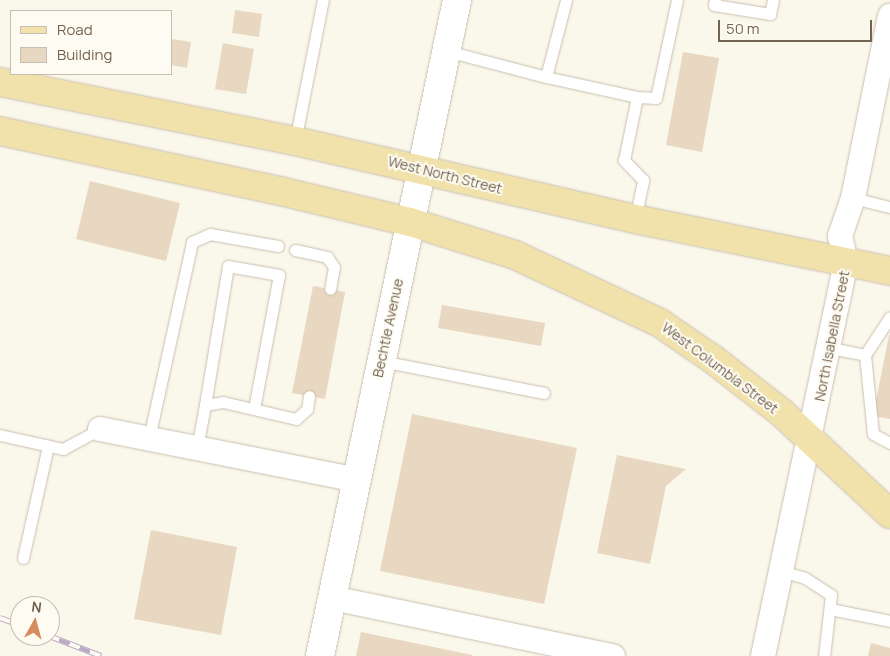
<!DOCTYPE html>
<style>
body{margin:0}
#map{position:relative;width:890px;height:656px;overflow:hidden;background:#faf7eb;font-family:Manrope,sans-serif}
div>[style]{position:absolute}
.building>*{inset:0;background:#e8d7c1}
.roads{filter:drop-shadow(0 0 1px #c9bfaf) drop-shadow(0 0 1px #c9bfaf)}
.service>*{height:11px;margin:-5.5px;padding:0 5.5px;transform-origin:5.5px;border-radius:5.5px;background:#fff}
.minor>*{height:24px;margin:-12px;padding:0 12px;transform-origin:12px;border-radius:12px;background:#fff}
.secondary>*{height:28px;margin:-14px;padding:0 14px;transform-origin:14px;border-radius:14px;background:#fff}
.primary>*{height:28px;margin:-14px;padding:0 14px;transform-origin:14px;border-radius:14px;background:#f1e2ac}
.rail>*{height:5.5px;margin-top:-2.75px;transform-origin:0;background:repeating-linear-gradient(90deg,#fdfbf2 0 11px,#bcaac4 0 22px);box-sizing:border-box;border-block:1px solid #bcaac4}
span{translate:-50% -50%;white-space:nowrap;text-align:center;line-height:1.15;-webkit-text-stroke:4px #fdfbf2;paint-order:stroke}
.street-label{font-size:14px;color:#736351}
.legend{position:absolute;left:10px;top:10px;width:162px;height:65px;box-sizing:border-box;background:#fdfbf2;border:1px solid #c6beb2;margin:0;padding:6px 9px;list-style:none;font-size:15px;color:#736351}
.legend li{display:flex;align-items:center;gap:10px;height:25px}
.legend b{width:25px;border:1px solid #c6beb2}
.north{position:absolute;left:10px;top:596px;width:50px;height:50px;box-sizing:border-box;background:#fdfbf2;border:1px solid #c6beb2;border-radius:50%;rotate:7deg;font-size:14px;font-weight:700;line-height:20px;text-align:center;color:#736351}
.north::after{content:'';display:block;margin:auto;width:18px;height:22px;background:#d58d60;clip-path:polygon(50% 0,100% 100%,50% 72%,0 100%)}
.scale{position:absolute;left:718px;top:20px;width:154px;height:22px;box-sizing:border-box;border:2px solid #736351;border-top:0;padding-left:6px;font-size:15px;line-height:18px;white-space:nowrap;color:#736351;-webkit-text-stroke:4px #fdfbf2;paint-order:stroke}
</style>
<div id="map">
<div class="building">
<i style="clip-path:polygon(235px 10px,262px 14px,259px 37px,232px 33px)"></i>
<i style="clip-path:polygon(171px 39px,191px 42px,187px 68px,171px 65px)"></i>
<i style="clip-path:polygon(223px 43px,254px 49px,246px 94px,215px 89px)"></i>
<i style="clip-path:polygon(683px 52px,719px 58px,702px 152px,666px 145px)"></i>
<i style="clip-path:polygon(90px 181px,180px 203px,166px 261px,76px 239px)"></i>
<i style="clip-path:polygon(313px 286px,345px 292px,325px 399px,292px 393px)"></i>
<i style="clip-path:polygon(442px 305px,545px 323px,541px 346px,438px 328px)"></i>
<i style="clip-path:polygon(889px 335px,890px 335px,890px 419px,873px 416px)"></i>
<i style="clip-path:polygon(412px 414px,577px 448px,544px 604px,380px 571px)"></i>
<i style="clip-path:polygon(617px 455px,686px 469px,666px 486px,650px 564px,597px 553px)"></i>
<i style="clip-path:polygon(151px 530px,237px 547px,221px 635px,134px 619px)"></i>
<i style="clip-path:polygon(361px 632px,472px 655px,472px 656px,356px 656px)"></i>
<i style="clip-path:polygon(871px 643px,890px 648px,890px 656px,868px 656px)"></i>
</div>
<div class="roads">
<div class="service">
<i style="left:715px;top:0;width:5px;rotate:101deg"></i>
<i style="left:714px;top:5px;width:57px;rotate:9.1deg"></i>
<i style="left:770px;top:14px;width:14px;rotate:-78deg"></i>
<i style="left:447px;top:51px;width:102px;rotate:14.7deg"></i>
<i style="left:546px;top:77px;width:80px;rotate:-75.4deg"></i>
<i style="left:546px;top:77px;width:93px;rotate:12.4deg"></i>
<i style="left:295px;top:141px;width:144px;rotate:-78.8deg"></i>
<i style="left:853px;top:198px;width:38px;rotate:14deg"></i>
<i style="left:635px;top:219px;width:40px;rotate:-78deg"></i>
<i style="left:643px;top:180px;width:28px;rotate:-134deg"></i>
<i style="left:624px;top:160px;width:64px;rotate:-78.3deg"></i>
<i style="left:637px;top:97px;width:19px;rotate:3deg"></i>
<i style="left:656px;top:98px;width:100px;rotate:-77.9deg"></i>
<i style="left:295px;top:250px;width:33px;rotate:12deg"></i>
<i style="left:327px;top:257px;width:12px;rotate:55deg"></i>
<i style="left:334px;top:267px;width:22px;rotate:100deg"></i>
<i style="left:830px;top:348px;width:36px;rotate:11deg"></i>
<i style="left:865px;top:355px;width:79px;rotate:84.2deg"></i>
<i style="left:873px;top:434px;width:19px;rotate:28deg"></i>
<i style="left:865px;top:355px;width:45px;rotate:-56.7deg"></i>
<i style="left:381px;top:361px;width:166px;rotate:11.1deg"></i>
<i style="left:205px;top:405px;width:141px;rotate:-80.6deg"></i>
<i style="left:228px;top:266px;width:52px;rotate:10deg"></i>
<i style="left:279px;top:275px;width:136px;rotate:100.6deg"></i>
<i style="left:0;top:435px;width:65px;rotate:12.5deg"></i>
<i style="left:63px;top:449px;width:42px;rotate:-28.4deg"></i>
<i style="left:149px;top:438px;width:201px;rotate:-77.6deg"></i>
<i style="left:192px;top:242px;width:20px;rotate:-24deg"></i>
<i style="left:210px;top:234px;width:69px;rotate:10deg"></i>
<i style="left:197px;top:448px;width:44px;rotate:-79.5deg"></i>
<i style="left:205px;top:405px;width:18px;rotate:-9deg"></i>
<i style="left:223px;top:402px;width:75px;rotate:13.1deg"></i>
<i style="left:296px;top:419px;width:15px;rotate:-42deg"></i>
<i style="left:307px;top:409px;width:13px;rotate:-81deg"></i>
<i style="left:23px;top:558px;width:115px;rotate:-77.4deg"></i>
<i style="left:781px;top:571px;width:25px;rotate:16deg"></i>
<i style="left:805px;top:578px;width:31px;rotate:33deg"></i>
<i style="left:831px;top:595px;width:61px;rotate:96.5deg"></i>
<i style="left:830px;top:609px;width:61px;rotate:11.3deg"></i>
</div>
<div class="minor">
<i style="left:100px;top:429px;width:262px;rotate:11.2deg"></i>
<i style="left:332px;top:598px;width:287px;rotate:11.7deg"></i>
<i style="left:763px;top:656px;width:403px;rotate:-78.1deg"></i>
<i style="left:846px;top:262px;width:27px;rotate:-103deg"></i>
<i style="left:840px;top:236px;width:40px;rotate:-71.1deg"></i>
<i style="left:853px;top:198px;width:186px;rotate:-78.5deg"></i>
</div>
<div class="secondary">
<i style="left:320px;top:656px;width:670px;rotate:-78.2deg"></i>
</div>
<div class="primary">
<i style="left:0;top:82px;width:301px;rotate:11.3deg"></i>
<i style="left:295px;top:141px;width:349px;rotate:12.9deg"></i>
<i style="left:635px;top:219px;width:260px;rotate:11.5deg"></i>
<i style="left:0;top:131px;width:286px;rotate:12.1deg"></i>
<i style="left:280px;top:191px;width:134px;rotate:13.4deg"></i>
<i style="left:410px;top:222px;width:110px;rotate:17.4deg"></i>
<i style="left:515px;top:255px;width:160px;rotate:25.1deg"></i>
<i style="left:660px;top:323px;width:65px;rotate:34.4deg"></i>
<i style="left:714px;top:360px;width:86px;rotate:37.9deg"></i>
<i style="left:782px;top:413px;width:148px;rotate:43.1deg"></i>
</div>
</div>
<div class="rail">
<i style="left:0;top:618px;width:21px;rotate:19deg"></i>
<i style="left:49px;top:636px;width:56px;rotate:21deg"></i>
</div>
<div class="street-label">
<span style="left:445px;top:175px;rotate:14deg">West North Street</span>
<span style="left:388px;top:328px;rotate:-78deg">Bechtle Avenue</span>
<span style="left:832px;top:336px;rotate:-79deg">North Isabella Street</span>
<span style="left:720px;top:368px;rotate:37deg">West Columbia Street</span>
</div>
<ul class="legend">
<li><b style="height:6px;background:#f1e2ac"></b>Road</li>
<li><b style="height:14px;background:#e8d7c1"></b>Building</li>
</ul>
<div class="north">N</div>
<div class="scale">50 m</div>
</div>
